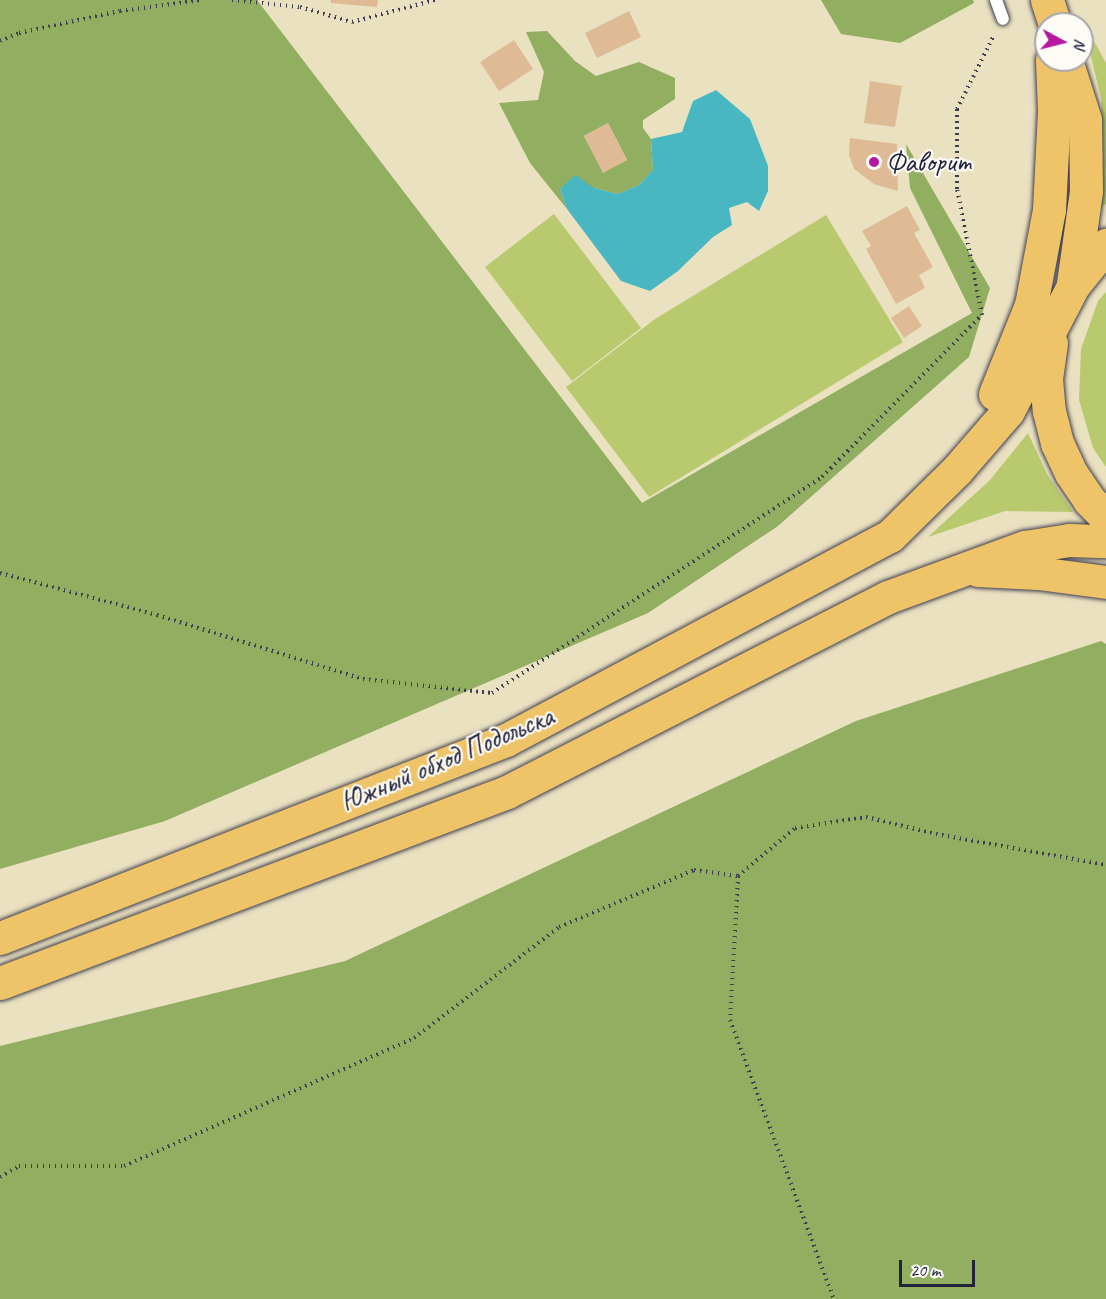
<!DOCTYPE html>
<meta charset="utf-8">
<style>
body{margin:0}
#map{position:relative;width:1106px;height:1299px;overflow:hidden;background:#eae1c0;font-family:Caveat,sans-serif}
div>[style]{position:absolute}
.green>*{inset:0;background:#b8ca6d}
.forest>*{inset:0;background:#92ae60}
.water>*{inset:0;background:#49b7c2}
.building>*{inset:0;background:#debb95}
.path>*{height:4px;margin-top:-2px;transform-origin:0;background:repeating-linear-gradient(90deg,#403f4f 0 1.5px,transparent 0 6px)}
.roads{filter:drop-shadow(0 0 2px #403f4f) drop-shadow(0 0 2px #403f4f)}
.service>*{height:12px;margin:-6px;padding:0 6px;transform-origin:6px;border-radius:6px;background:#fff}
.primary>*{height:33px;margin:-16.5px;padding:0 16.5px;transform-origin:16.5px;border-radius:16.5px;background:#efc469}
.dots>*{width:16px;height:16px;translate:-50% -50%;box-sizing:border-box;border:3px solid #fdfcf7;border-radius:50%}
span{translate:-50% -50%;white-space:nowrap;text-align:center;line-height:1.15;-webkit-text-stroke:4.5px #fdfcf7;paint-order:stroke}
.poi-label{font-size:28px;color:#22223b}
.left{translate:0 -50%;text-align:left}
.street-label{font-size:28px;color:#22223b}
.north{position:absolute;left:1034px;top:12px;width:60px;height:60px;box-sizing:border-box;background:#fdfcf7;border:2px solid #a5a5ac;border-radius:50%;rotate:97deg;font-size:16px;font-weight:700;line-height:24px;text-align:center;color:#22223b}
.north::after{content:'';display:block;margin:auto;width:21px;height:27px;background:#b5179e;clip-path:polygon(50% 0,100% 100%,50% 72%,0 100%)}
.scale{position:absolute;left:899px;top:1260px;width:76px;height:27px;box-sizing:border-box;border:3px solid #22223b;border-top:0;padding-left:8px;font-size:18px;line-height:21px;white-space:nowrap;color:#22223b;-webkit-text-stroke:4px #fdfcf7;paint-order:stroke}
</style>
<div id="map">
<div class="green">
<i style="clip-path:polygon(1082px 19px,1106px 63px,1106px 204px,1099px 209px,1103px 157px,1101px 98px)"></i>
<i style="clip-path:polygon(554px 214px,641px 328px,572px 381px,485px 267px)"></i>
<i style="clip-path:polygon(826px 215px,903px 342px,649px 497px,566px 387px,655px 319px)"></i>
<i style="clip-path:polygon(1106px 292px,1106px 467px,1093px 448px,1079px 400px,1081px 349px,1098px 301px)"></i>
<i style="clip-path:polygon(1028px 433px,1047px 474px,1073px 512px,1005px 511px,928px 537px,990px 480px)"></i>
</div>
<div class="forest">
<i style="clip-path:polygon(0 0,257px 0,642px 503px,972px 313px,910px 188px,906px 144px,990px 288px,969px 357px,778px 526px,648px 613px,165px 821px,0 869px)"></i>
<i style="clip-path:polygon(821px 0,973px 0,974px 3px,900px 43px,841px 34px)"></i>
<i style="clip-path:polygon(evenodd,547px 31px,575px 61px,596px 76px,639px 62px,675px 78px,675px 99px,643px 120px,643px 128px,651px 139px,653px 170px,639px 185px,618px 194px,594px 188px,560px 189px,567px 209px,530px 163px,499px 103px,538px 100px,544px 72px,526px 32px,547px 31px,608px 123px,627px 160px,603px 172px,584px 136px,608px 123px)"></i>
<i style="clip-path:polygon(1101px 641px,1106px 644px,1106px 1299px,0 1299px,0 1046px,345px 961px,856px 721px)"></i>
</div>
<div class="water">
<i style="clip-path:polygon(716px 90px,750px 119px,768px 166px,768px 191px,759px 211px,747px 202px,729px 208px,732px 225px,713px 237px,678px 271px,650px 291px,621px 281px,567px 209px,560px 189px,575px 175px,594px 188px,618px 194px,639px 185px,653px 170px,651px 139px,682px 132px,693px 101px)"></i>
</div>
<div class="building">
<i style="clip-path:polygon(331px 0,378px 0,377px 7px,331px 3px)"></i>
<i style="clip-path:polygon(629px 11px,641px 37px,597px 58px,585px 33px)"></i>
<i style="clip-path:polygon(514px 40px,533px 69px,499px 91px,480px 62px)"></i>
<i style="clip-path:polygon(870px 81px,902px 86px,895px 127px,864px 123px)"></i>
<i style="clip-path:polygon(608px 123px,627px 160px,603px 173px,584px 136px)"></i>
<i style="clip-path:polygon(850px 138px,897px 144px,898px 191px,874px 184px,854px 169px,849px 155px)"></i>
<i style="clip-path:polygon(907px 206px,920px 230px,914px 233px,933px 267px,919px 275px,925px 288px,896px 304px,866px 249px,871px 246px,862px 231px)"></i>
<i style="clip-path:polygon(909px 306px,922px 326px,904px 338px,891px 318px)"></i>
</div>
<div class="path">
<i style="left:232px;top:0;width:68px;rotate:5.9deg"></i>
<i style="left:300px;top:7px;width:54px;rotate:16.1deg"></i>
<i style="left:352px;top:22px;width:86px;rotate:-14.8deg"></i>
<i style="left:0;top:41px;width:21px;rotate:-23deg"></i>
<i style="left:19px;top:33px;width:103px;rotate:-12.3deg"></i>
<i style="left:120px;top:11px;width:82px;rotate:-7.7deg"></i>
<i style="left:0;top:573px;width:163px;rotate:15deg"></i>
<i style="left:157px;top:615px;width:216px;rotate:17.3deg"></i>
<i style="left:363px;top:679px;width:130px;rotate:6.2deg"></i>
<i style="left:492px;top:693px;width:394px;rotate:-33.2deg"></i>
<i style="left:822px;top:477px;width:228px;rotate:-45.4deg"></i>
<i style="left:982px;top:315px;width:128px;rotate:-101.2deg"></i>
<i style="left:957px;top:189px;width:80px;rotate:-90deg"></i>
<i style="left:957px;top:109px;width:83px;rotate:-63.4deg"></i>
<i style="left:738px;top:876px;width:75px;rotate:-40.1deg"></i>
<i style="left:795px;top:828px;width:72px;rotate:-8.8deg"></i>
<i style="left:866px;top:817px;width:72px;rotate:13.7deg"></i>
<i style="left:936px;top:834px;width:173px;rotate:10.3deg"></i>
<i style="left:0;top:1177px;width:22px;rotate:-30deg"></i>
<i style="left:19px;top:1166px;width:105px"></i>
<i style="left:124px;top:1166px;width:317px;rotate:-23.8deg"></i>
<i style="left:414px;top:1038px;width:183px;rotate:-37.4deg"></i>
<i style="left:559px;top:927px;width:147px;rotate:-22.9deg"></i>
<i style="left:694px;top:870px;width:44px;rotate:7.8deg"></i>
<i style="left:738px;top:876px;width:144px;rotate:93.2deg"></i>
<i style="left:730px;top:1020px;width:298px;rotate:69.6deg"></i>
</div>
<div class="roads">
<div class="service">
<i style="left:996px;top:0;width:20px;rotate:70deg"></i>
</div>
<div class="primary">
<i style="left:1047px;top:0;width:25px;rotate:72deg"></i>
<i style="left:1066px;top:60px;width:63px;rotate:72.4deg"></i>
<i style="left:1085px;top:120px;width:71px;rotate:89.2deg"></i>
<i style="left:1086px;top:191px;width:94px;rotate:98deg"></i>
<i style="left:1051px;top:343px;width:36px;rotate:98deg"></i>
<i style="left:1046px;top:379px;width:32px;rotate:85deg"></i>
<i style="left:1049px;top:411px;width:33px;rotate:76deg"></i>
<i style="left:1057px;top:443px;width:33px;rotate:65deg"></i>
<i style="left:1071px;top:473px;width:32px;rotate:56deg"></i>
<i style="left:1089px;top:500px;width:24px;rotate:45deg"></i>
<i style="left:995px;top:394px;width:96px;rotate:-68deg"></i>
<i style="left:1031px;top:305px;width:97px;rotate:-79.3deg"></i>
<i style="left:1049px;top:210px;width:100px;rotate:-87.1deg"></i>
<i style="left:1054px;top:110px;width:50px;rotate:-92.3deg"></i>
<i style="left:978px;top:570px;width:60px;rotate:2.9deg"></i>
<i style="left:1038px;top:573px;width:69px;rotate:7.5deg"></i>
<i style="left:0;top:938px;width:543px;rotate:-21.37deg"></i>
<i style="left:506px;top:740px;width:435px;rotate:-28deg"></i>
<i style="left:890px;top:536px;width:94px;rotate:-44.6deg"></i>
<i style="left:957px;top:470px;width:78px;rotate:-49.2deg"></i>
<i style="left:1008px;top:411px;width:141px;rotate:-62.5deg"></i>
<i style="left:1073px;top:286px;width:53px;rotate:-51.2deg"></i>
<i style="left:0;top:983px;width:542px;rotate:-20.64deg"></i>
<i style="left:507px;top:792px;width:428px;rotate:-27.1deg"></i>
<i style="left:888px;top:597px;width:146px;rotate:-20.1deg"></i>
<i style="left:1025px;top:547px;width:45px;rotate:-9deg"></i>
<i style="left:1069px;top:540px;width:37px;rotate:2deg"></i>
</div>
</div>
<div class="dots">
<i style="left:874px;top:162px;background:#b5179e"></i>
</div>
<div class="poi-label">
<span class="left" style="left:886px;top:162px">Фаворит</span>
</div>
<div class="street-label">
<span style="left:447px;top:759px;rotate:-23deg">Южный обход Подольска</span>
</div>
<div class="north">N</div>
<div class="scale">20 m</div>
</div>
